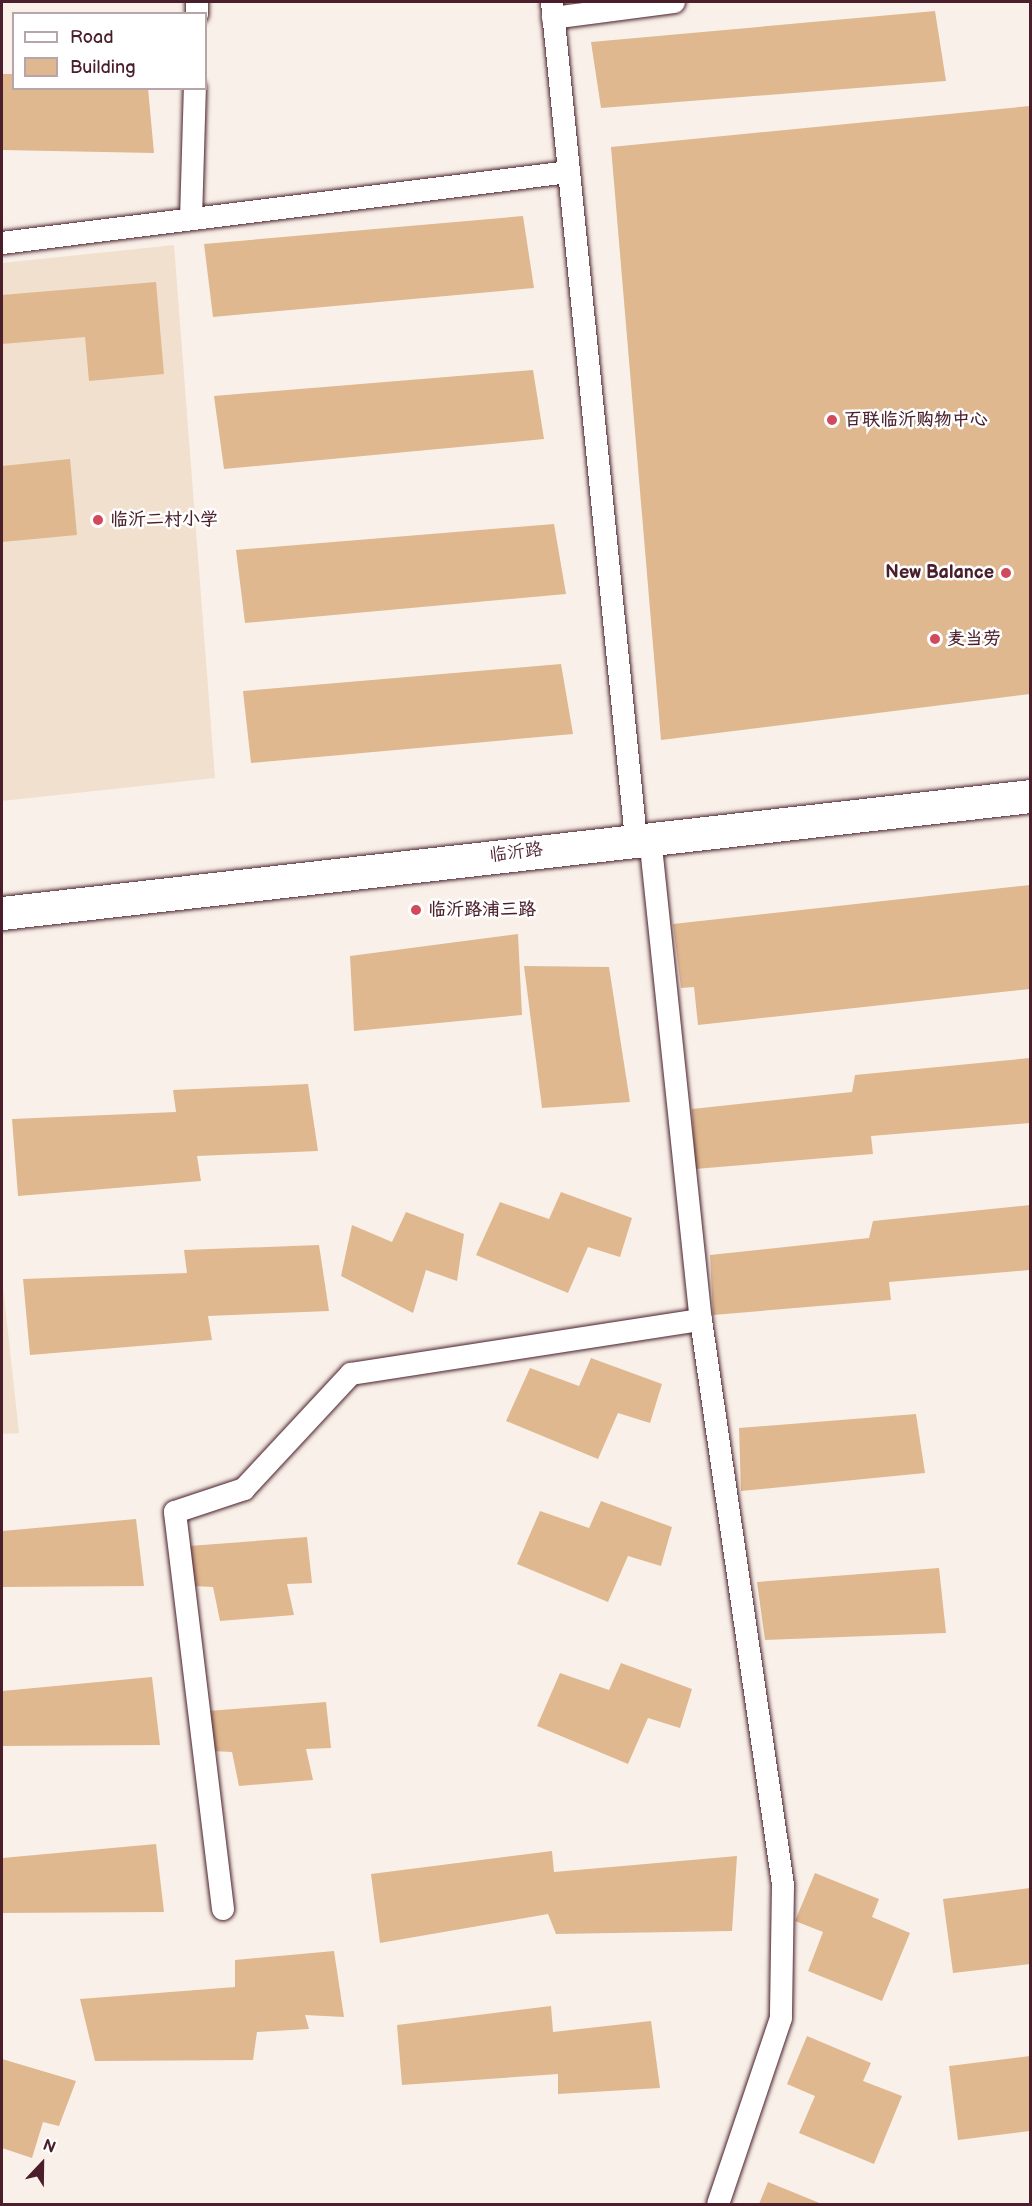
<!DOCTYPE html>
<meta charset="utf-8">
<style>
body{margin:0}
#map{position:relative;width:1032px;height:2206px;overflow:hidden;background:#f9f1e9;font-family:"Balsamiq Sans","LXGW WenKai TC",sans-serif}
div>[style]{position:absolute}
.built>*{inset:0;background:#f1e0ce}
.building>*{inset:0;background:#dfb890}
.roads{filter:drop-shadow(0 0 2px #4a1f2b) drop-shadow(0 0 2px #4a1f2b)}
.lane>*{height:22px;margin:-11px;padding:0 11px;transform-origin:11px;border-radius:11px;background:#fff}
.secondary>*{height:33px;margin:-16.5px;padding:0 16.5px;transform-origin:16.5px;border-radius:16.5px;background:#fff}
.dots>*{width:16px;height:16px;translate:-50% -50%;box-sizing:border-box;border:3px solid #fff;border-radius:50%}
span{translate:-50% -50%;white-space:nowrap;text-align:center;line-height:1.15;-webkit-text-stroke:5px #fff;paint-order:stroke}
.poi-label{font-size:18px;color:#4a1f2b;font-weight:700}
.left{translate:0 -50%;text-align:left}
.right{translate:-100% -50%;text-align:right}
.street-label{font-size:18px;color:#4a1f2b}
.frame{position:absolute;inset:0;border:3px solid #4a1f2b;pointer-events:none}
.legend{position:absolute;left:12px;top:12px;width:195px;height:78px;box-sizing:border-box;background:#fff;border:2px solid #b7a5aa;margin:0;padding:8px 10px;list-style:none;font-size:18px;color:#4a1f2b}
.legend li{display:flex;align-items:center;gap:12px;height:30px}
.legend b{width:30px;border:2px solid #b7a5aa}
.north{position:absolute;left:12px;top:2134px;width:60px;height:60px;-webkit-text-stroke:4px #fff;paint-order:stroke;rotate:22deg;font-size:16px;font-weight:700;line-height:24px;text-align:center;color:#4a1f2b}
.north::after{content:'';display:block;margin:auto;width:21px;height:27px;background:#4a1f2b;clip-path:polygon(50% 0,100% 100%,50% 72%,0 100%)}
</style>
<div id="map">
<div class="built">
<i style="clip-path:polygon(174px 245px,215px 778px,2px 801px,2px 263px)"></i>
<i style="clip-path:polygon(2px 1277px,19px 1433px,2px 1434px)"></i>
</div>
<div class="building">
<i style="clip-path:polygon(935px 11px,946px 81px,601px 108px,591px 42px)"></i>
<i style="clip-path:polygon(2px 74px,14px 74px,14px 88px,148px 88px,154px 153px,2px 150px)"></i>
<i style="clip-path:polygon(1030px 106px,1030px 694px,661px 740px,611px 147px)"></i>
<i style="clip-path:polygon(523px 216px,534px 288px,213px 317px,204px 244px)"></i>
<i style="clip-path:polygon(156px 282px,164px 374px,89px 381px,85px 337px,2px 344px,2px 295px)"></i>
<i style="clip-path:polygon(533px 370px,544px 439px,224px 469px,214px 396px)"></i>
<i style="clip-path:polygon(70px 459px,77px 535px,2px 542px,2px 466px)"></i>
<i style="clip-path:polygon(554px 524px,566px 594px,245px 623px,236px 550px)"></i>
<i style="clip-path:polygon(561px 664px,573px 734px,251px 763px,243px 691px)"></i>
<i style="clip-path:polygon(1030px 885px,1030px 989px,698px 1025px,694px 987px,681px 988px,673px 924px)"></i>
<i style="clip-path:polygon(518px 934px,522px 1015px,354px 1031px,350px 956px)"></i>
<i style="clip-path:polygon(524px 966px,609px 967px,630px 1102px,542px 1108px)"></i>
<i style="clip-path:polygon(1030px 1058px,1030px 1123px,871px 1136px,873px 1154px,695px 1169px,692px 1109px,852px 1092px,855px 1075px)"></i>
<i style="clip-path:polygon(308px 1084px,318px 1151px,197px 1156px,201px 1181px,18px 1196px,12px 1119px,176px 1112px,173px 1090px)"></i>
<i style="clip-path:polygon(561px 1192px,632px 1218px,620px 1257px,588px 1247px,568px 1293px,476px 1255px,500px 1202px,549px 1219px)"></i>
<i style="clip-path:polygon(1030px 1205px,1030px 1270px,889px 1282px,891px 1300px,713px 1315px,710px 1255px,869px 1238px,873px 1221px)"></i>
<i style="clip-path:polygon(406px 1212px,464px 1234px,457px 1281px,426px 1270px,413px 1313px,341px 1276px,352px 1225px,392px 1242px)"></i>
<i style="clip-path:polygon(319px 1245px,329px 1311px,208px 1316px,212px 1340px,30px 1355px,23px 1279px,187px 1273px,184px 1250px)"></i>
<i style="clip-path:polygon(591px 1358px,662px 1384px,650px 1423px,618px 1413px,598px 1459px,506px 1421px,530px 1368px,579px 1386px)"></i>
<i style="clip-path:polygon(916px 1414px,925px 1473px,741px 1491px,739px 1428px)"></i>
<i style="clip-path:polygon(601px 1501px,672px 1527px,661px 1566px,628px 1556px,608px 1602px,517px 1564px,540px 1511px,589px 1528px)"></i>
<i style="clip-path:polygon(136px 1519px,144px 1586px,2px 1587px,2px 1531px)"></i>
<i style="clip-path:polygon(307px 1537px,312px 1583px,287px 1584px,294px 1615px,220px 1621px,213px 1587px,193px 1586px,189px 1546px)"></i>
<i style="clip-path:polygon(939px 1568px,946px 1633px,765px 1640px,757px 1582px)"></i>
<i style="clip-path:polygon(621px 1663px,692px 1689px,680px 1728px,648px 1718px,628px 1764px,537px 1726px,560px 1673px,609px 1690px)"></i>
<i style="clip-path:polygon(152px 1677px,160px 1745px,2px 1746px,2px 1691px)"></i>
<i style="clip-path:polygon(326px 1702px,331px 1748px,306px 1749px,313px 1780px,239px 1786px,232px 1752px,212px 1751px,208px 1711px)"></i>
<i style="clip-path:polygon(156px 1844px,164px 1912px,2px 1913px,2px 1858px)"></i>
<i style="clip-path:polygon(552px 1851px,554px 1872px,737px 1856px,732px 1931px,556px 1934px,548px 1914px,380px 1943px,371px 1874px)"></i>
<i style="clip-path:polygon(815px 1873px,879px 1899px,872px 1917px,910px 1933px,882px 2001px,808px 1971px,823px 1932px,795px 1921px)"></i>
<i style="clip-path:polygon(1030px 1888px,1030px 1964px,953px 1973px,943px 1899px)"></i>
<i style="clip-path:polygon(334px 1951px,344px 2017px,305px 2015px,309px 2029px,257px 2032px,253px 2060px,95px 2061px,80px 1999px,235px 1987px,235px 1960px)"></i>
<i style="clip-path:polygon(551px 2006px,553px 2032px,651px 2021px,660px 2088px,558px 2094px,558px 2074px,402px 2085px,397px 2025px)"></i>
<i style="clip-path:polygon(807px 2036px,871px 2063px,863px 2081px,902px 2096px,874px 2164px,799px 2133px,815px 2096px,787px 2084px)"></i>
<i style="clip-path:polygon(1030px 2056px,1030px 2131px,958px 2140px,949px 2066px)"></i>
<i style="clip-path:polygon(2px 2059px,76px 2081px,59px 2126px,43px 2122px,32px 2158px,2px 2148px)"></i>
<i style="clip-path:polygon(768px 2182px,822px 2204px,759px 2204px)"></i>
</div>
<div class="roads">
<div class="lane">
<i style="left:552px;top:2px;width:841px;rotate:84.27deg"></i>
<i style="left:197px;top:14px;width:12px;rotate:-90deg"></i>
<i style="left:553px;top:18px;width:122px;rotate:-7.5deg"></i>
<i style="left:191px;top:219px;width:131px;rotate:-88.3deg"></i>
<i style="left:2px;top:243px;width:571px;rotate:-7.14deg"></i>
<i style="left:650px;top:837px;width:486px;rotate:84deg"></i>
<i style="left:701px;top:1320px;width:571px;rotate:81.74deg"></i>
<i style="left:783px;top:1885px;width:133px;rotate:90.9deg"></i>
<i style="left:781px;top:2018px;width:196px;rotate:108.7deg"></i>
<i style="left:223px;top:1909px;width:400px;rotate:-96.9deg"></i>
<i style="left:175px;top:1512px;width:73px;rotate:-18.4deg"></i>
<i style="left:244px;top:1489px;width:157px;rotate:-47.1deg"></i>
<i style="left:351px;top:1374px;width:354px;rotate:-8.8deg"></i>
</div>
<div class="secondary">
<i style="left:2px;top:913px;width:1035px;rotate:-6.49deg"></i>
</div>
</div>
<div class="dots">
<i style="left:832px;top:420px;background:#d1495b"></i>
<i style="left:98px;top:520px;background:#d1495b"></i>
<i style="left:1006px;top:573px;background:#d1495b"></i>
<i style="left:935px;top:639px;background:#d1495b"></i>
<i style="left:416px;top:910px;background:#d1495b"></i>
</div>
<div class="poi-label">
<span class="left" style="left:844px;top:420px">百联临沂购物中心</span>
<span class="left" style="left:110px;top:520px">临沂二村小学</span>
<span class="right" style="left:994px;top:573px">New Balance</span>
<span class="left" style="left:947px;top:639px">麦当劳</span>
<span class="left" style="left:428px;top:910px">临沂路浦三路</span>
</div>
<div class="street-label">
<span style="left:516px;top:853px;rotate:-7deg">临沂路</span>
</div>
<div class="frame"></div>
<ul class="legend">
<li><b style="height:8px;background:#fff"></b>Road</li>
<li><b style="height:16px;background:#dfb890"></b>Building</li>
</ul>
<div class="north">N</div>
</div>
